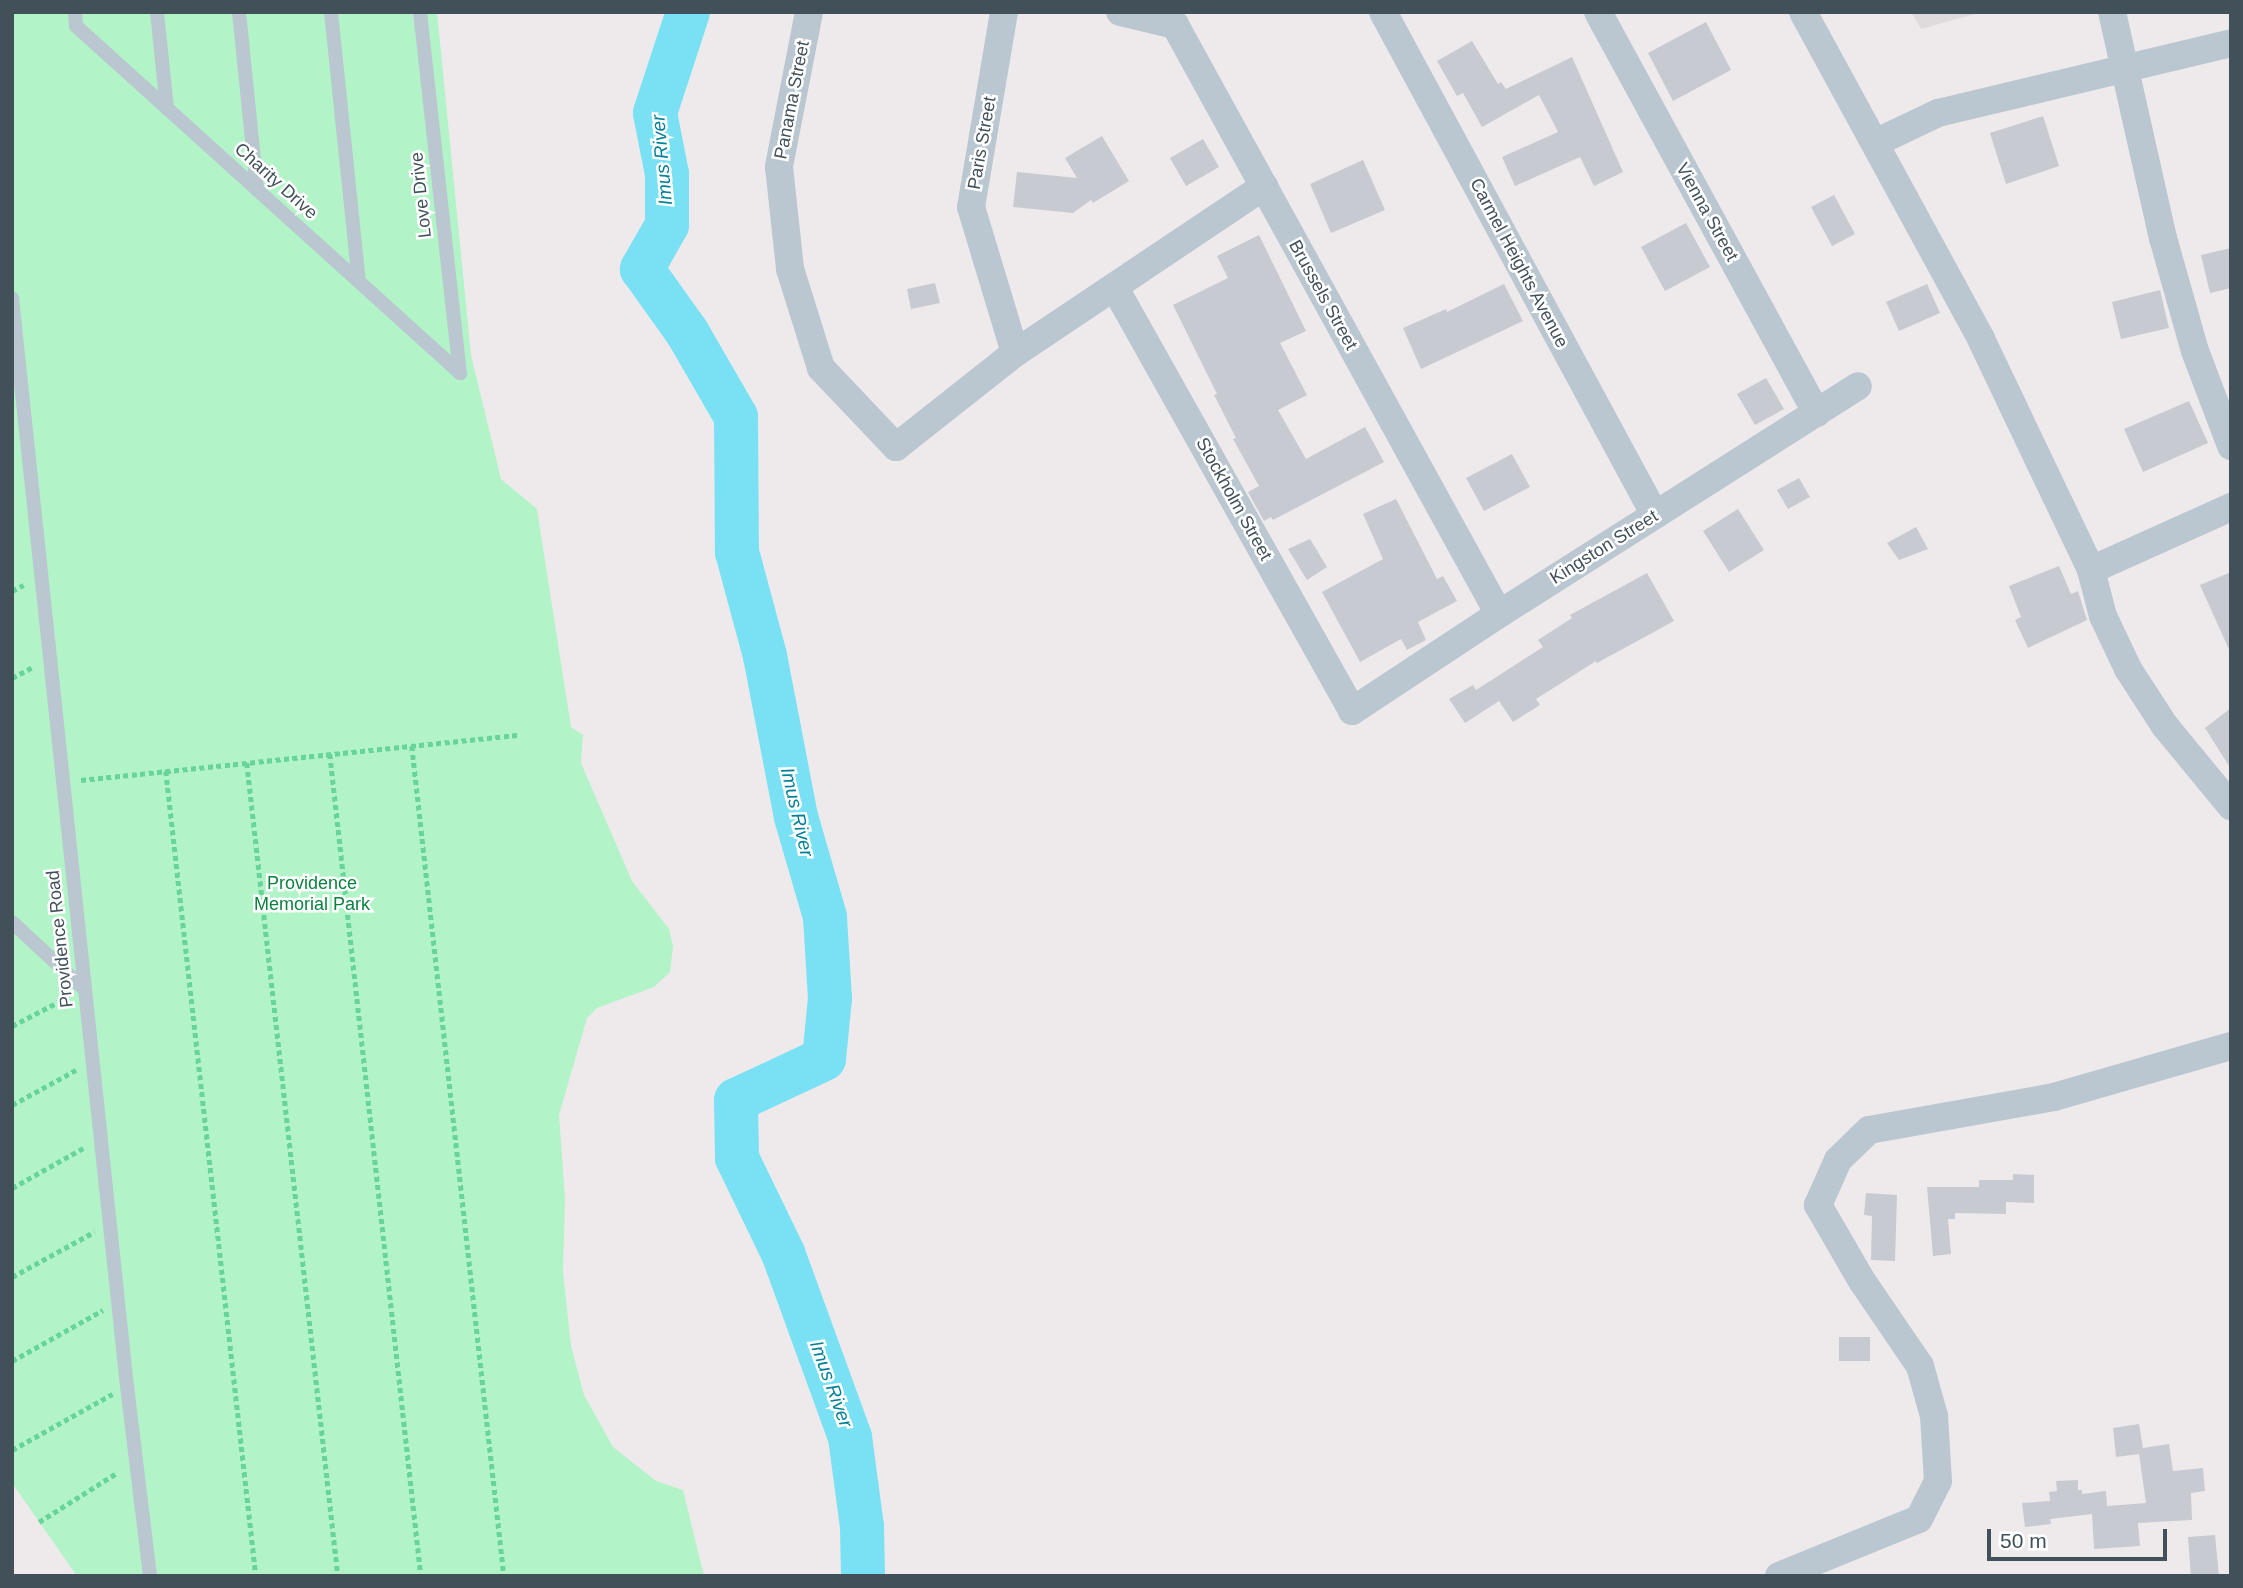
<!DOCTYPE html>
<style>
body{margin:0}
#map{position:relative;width:2243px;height:1588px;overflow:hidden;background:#eeeaeb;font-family:Arial,sans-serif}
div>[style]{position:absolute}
.education>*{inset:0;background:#dfdbdd}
.green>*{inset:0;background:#b2f3c8}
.river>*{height:44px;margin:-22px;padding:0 22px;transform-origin:22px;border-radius:22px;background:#7ae1f5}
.building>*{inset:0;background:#c7cad1}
.path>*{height:4.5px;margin-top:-2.25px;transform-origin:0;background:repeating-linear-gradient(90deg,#67d499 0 5px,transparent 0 8.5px)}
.service>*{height:14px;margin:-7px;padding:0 7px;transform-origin:7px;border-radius:7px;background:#bac7d0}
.minor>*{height:28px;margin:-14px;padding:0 14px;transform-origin:14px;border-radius:14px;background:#bac7d0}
span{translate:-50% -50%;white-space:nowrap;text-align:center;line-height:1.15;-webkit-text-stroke:5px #fff;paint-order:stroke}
.street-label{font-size:18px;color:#42505a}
.park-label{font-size:18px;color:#0c8241}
.water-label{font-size:19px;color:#038097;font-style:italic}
.frame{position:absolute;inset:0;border:14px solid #42505a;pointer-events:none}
.scale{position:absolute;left:1987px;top:1529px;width:180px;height:32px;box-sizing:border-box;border:4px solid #42505a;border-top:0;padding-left:9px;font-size:21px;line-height:24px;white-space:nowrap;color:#42505a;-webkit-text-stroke:5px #fff;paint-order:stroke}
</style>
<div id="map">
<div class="education">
<i style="clip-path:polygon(1911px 12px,1982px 12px,1921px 29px)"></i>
</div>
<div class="green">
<i style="clip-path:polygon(12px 12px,437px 12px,471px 355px,501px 479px,537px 509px,571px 727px,583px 735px,581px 763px,632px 881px,669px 929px,673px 946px,670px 972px,654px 987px,597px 1008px,587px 1018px,559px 1115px,565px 1199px,563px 1272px,571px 1346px,584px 1395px,613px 1447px,656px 1481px,683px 1490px,704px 1576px,77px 1576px,12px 1483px)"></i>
</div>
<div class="river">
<i style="left:688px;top:12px;width:106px;rotate:108.1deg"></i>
<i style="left:655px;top:113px;width:62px;rotate:78.9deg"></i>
<i style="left:667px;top:174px;width:51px;rotate:90deg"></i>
<i style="left:667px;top:225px;width:51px;rotate:119.6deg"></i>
<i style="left:642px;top:269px;width:77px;rotate:54.5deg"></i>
<i style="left:687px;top:332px;width:98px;rotate:60deg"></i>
<i style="left:736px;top:417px;width:135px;rotate:89.6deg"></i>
<i style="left:737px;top:552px;width:108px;rotate:74.9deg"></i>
<i style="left:765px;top:656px;width:164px;rotate:79.1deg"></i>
<i style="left:796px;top:817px;width:104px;rotate:73.8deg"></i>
<i style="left:825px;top:917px;width:81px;rotate:86.5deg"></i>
<i style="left:830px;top:998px;width:61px;rotate:95.6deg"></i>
<i style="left:824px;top:1059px;width:97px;rotate:155deg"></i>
<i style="left:736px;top:1100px;width:58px;rotate:89deg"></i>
<i style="left:737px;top:1158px;width:106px;rotate:64.2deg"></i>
<i style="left:783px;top:1253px;width:196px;rotate:70deg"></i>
<i style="left:850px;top:1437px;width:91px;rotate:82.4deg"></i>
<i style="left:862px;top:1527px;width:49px;rotate:88.8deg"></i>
</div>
<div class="building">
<i style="clip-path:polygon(1706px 22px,1731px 70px,1673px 101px,1648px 53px)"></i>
<i style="clip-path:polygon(1472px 41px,1498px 84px,1501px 82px,1506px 89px,1572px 57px,1623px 172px,1594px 186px,1580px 157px,1515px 186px,1502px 157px,1558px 132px,1539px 95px,1482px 127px,1463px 93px,1457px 96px,1437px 61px)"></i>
<i style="clip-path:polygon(2043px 116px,2059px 166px,2006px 184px,1990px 133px)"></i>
<i style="clip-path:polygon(1102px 136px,1129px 181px,1093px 203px,1091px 200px,1073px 213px,1013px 207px,1017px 172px,1077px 178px,1065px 158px)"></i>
<i style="clip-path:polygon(1203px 139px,1219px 167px,1186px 186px,1170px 158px)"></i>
<i style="clip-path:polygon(1363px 160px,1385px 210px,1331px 233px,1310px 184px)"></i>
<i style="clip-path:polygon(1834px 195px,1855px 234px,1832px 246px,1811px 207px)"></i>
<i style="clip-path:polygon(1686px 223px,1710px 267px,1665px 291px,1641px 247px)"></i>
<i style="clip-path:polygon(1259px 235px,1306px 331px,1280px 343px,1307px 395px,1278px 410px,1306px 459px,1365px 427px,1384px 462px,1273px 520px,1271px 517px,1264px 521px,1248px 492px,1259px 486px,1233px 439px,1236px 438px,1214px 395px,1217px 394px,1173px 305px,1228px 278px,1217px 256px)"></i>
<i style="clip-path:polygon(2231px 248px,2231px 288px,2210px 293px,2201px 255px)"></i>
<i style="clip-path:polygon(935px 283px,940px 303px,911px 309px,907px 289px)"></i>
<i style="clip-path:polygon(1504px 284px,1523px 321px,1421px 369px,1403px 328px,1446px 309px,1447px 312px)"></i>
<i style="clip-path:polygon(1927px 284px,1940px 313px,1899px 331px,1886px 302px)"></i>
<i style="clip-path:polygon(2160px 290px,2169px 328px,2121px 339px,2112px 302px)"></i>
<i style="clip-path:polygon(1766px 378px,1784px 409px,1755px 425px,1737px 394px)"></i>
<i style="clip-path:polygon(2189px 401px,2208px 443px,2143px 472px,2124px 429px)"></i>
<i style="clip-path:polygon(1512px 454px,1530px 487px,1484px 511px,1466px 478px)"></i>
<i style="clip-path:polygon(1799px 478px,1810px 497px,1788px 509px,1777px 490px)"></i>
<i style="clip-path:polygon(1396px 499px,1437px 579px,1443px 576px,1457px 601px,1418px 622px,1426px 640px,1407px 650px,1401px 639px,1360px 662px,1322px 592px,1383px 559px,1363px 514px)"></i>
<i style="clip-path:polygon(1738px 509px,1764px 550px,1729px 572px,1703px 531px)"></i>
<i style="clip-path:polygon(1916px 527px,1928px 549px,1899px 560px,1887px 543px)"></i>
<i style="clip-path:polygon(1310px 539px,1327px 567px,1307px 580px,1288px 549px)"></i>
<i style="clip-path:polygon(2059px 566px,2071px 594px,2078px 591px,2087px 620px,2028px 648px,2015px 620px,2021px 617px,2009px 586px)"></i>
<i style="clip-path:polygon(2231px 572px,2231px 654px,2200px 585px)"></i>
<i style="clip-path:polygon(1647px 573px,1674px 621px,1597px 663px,1596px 661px,1536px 699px,1540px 705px,1513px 722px,1499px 701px,1465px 723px,1449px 699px,1473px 685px,1476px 690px,1543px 647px,1538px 640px,1572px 618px,1570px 615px)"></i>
<i style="clip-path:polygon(2231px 708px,2231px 769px,2205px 728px)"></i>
<i style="clip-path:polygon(2013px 1174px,2034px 1175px,2034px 1203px,2006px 1202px,2006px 1214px,1955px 1213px,1955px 1219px,1948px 1219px,1951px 1254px,1933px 1256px,1927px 1187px,1979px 1187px,1979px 1180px,2013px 1180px)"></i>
<i style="clip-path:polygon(1866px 1193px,1897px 1195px,1895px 1261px,1871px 1260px,1872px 1216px,1864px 1215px)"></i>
<i style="clip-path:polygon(1839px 1337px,1870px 1337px,1870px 1361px,1839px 1361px)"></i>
<i style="clip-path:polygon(2139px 1424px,2143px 1448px,2169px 1444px,2173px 1471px,2203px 1468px,2205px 1491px,2191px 1493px,2192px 1520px,2138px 1523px,2140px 1546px,2094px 1549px,2092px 1514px,2050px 1519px,2051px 1524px,2025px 1527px,2022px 1503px,2050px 1501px,2049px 1492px,2057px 1491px,2056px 1481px,2078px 1480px,2078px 1490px,2082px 1490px,2082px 1494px,2106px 1491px,2107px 1506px,2146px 1503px,2139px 1454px,2116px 1457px,2113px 1428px)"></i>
<i style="clip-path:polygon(2215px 1535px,2219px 1576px,2191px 1576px,2188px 1537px)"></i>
</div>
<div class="path">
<i style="left:12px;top:591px;width:13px;rotate:-27deg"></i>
<i style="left:12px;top:678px;width:24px;rotate:-28deg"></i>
<i style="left:412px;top:746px;width:835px;rotate:83.67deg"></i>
<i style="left:330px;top:754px;width:827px;rotate:83.68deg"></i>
<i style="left:247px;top:763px;width:818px;rotate:83.61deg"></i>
<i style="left:166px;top:771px;width:810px;rotate:83.62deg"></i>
<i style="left:81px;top:780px;width:441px;rotate:-5.9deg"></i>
<i style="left:12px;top:1026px;width:63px;rotate:-27.4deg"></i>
<i style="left:12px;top:1105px;width:73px;rotate:-28.7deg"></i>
<i style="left:12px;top:1188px;width:84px;rotate:-29.3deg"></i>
<i style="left:12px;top:1277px;width:94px;rotate:-28.8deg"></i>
<i style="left:12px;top:1361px;width:104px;rotate:-29.3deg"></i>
<i style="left:12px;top:1450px;width:115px;rotate:-29.2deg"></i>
<i style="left:39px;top:1522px;width:93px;rotate:-32.3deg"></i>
</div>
<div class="service">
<i style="left:75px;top:12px;width:14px;rotate:86deg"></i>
<i style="left:76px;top:26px;width:518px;rotate:42.1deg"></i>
<i style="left:157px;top:12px;width:97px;rotate:84.1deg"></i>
<i style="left:239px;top:12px;width:179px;rotate:84.2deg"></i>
<i style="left:331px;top:12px;width:271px;rotate:84.1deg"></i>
<i style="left:420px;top:12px;width:363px;rotate:83.7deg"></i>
<i style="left:12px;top:298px;width:1094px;rotate:83.97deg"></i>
<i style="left:127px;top:1386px;width:191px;rotate:83.1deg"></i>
<i style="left:12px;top:922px;width:98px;rotate:42.9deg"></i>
</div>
<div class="minor">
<i style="left:809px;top:12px;width:158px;rotate:101deg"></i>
<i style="left:779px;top:167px;width:103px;rotate:83.8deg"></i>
<i style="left:790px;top:269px;width:104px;rotate:72.6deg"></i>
<i style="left:821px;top:368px;width:109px;rotate:46.5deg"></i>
<i style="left:896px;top:447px;width:152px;rotate:-38.3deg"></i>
<i style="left:1015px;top:353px;width:300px;rotate:-33.8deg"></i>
<i style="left:1004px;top:12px;width:198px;rotate:99.6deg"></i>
<i style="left:971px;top:207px;width:152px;rotate:73.2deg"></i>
<i style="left:1120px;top:12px;width:57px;rotate:13.3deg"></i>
<i style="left:1175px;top:25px;width:672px;rotate:61.19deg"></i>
<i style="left:1383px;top:12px;width:572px;rotate:61.6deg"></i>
<i style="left:1598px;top:12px;width:457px;rotate:61.4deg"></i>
<i style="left:1803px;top:12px;width:372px;rotate:61.4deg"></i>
<i style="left:1981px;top:339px;width:256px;rotate:64.5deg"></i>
<i style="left:2091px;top:570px;width:48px;rotate:75.4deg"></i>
<i style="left:2103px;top:616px;width:59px;rotate:64.7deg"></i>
<i style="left:2128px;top:669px;width:68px;rotate:57deg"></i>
<i style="left:2165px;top:726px;width:104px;rotate:50.5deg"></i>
<i style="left:2112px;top:12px;width:232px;rotate:77.3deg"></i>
<i style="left:2163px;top:238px;width:117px;rotate:74.2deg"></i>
<i style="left:2195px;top:351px;width:102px;rotate:69.2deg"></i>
<i style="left:1875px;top:143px;width:70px;rotate:-25.5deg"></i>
<i style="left:1938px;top:113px;width:301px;rotate:-13.4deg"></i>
<i style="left:1115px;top:288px;width:485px;rotate:60.7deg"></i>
<i style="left:1352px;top:711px;width:176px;rotate:-33.4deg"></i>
<i style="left:1499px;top:614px;width:425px;rotate:-32.4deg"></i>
<i style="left:2091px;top:570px;width:154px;rotate:-24.2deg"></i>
<i style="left:1779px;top:1576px;width:151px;rotate:-22.2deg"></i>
<i style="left:1919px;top:1519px;width:42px;rotate:-63.4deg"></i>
<i style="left:1938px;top:1481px;width:65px;rotate:-93.5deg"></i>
<i style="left:1934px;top:1416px;width:52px;rotate:-105.6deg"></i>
<i style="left:1920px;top:1366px;width:103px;rotate:-124.3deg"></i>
<i style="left:1862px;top:1281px;width:88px;rotate:-120.1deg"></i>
<i style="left:1818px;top:1205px;width:49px;rotate:-66deg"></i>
<i style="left:1838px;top:1160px;width:43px;rotate:-44.1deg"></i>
<i style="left:1869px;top:1130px;width:188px;rotate:-10.1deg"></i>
<i style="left:2054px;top:1097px;width:184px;rotate:-16.1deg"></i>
</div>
<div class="street-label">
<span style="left:792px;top:100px;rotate:-79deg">Panama Street</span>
<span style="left:982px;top:143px;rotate:-80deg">Paris Street</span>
<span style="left:276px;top:181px;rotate:42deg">Charity Drive</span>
<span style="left:421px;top:195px;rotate:-96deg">Love Drive</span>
<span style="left:1707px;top:212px;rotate:61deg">Vienna Street</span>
<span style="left:1519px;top:263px;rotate:62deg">Carmel Heights Avenue</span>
<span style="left:1323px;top:295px;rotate:61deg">Brussels Street</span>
<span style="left:1234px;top:499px;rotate:61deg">Stockholm Street</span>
<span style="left:1604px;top:547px;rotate:-32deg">Kingston Street</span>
<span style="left:60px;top:939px;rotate:-96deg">Providence Road</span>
</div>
<div class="park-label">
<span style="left:312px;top:894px">Providence<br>Memorial Park</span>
</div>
<div class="water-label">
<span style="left:662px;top:160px;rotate:-95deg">Imus River</span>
<span style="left:797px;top:812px;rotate:77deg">Imus River</span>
<span style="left:831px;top:1384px;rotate:70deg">Imus River</span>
</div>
<div class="frame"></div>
<div class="scale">50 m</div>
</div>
